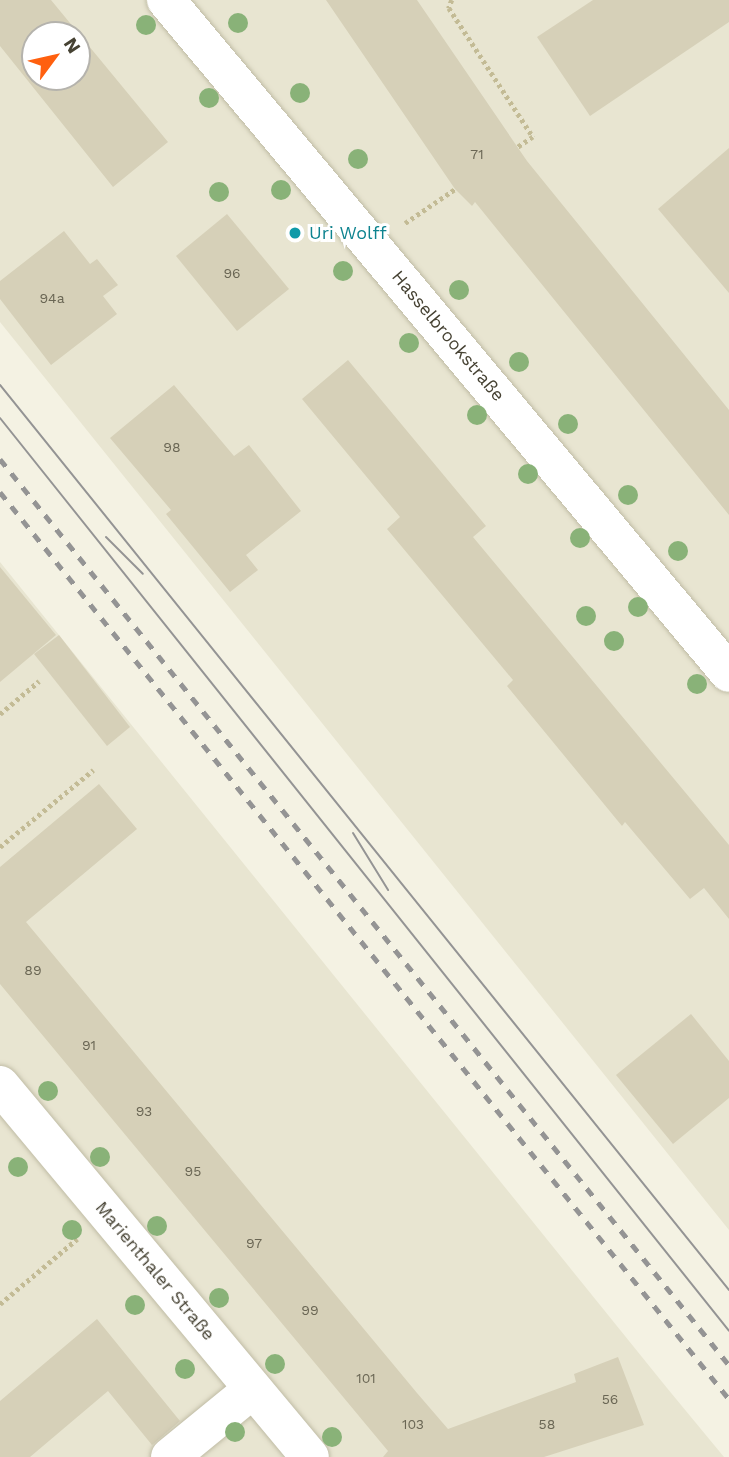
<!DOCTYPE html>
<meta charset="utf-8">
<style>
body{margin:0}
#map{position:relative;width:729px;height:1457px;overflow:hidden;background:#f4f2e3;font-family:"Work Sans",sans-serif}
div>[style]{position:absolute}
.residential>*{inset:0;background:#e8e5d1}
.building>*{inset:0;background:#d6d0b8}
.path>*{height:4.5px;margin-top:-2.25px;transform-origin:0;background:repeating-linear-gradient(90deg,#c3bb95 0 3.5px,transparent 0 7px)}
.roads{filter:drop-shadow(0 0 2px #c0bca5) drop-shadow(0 0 2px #c0bca5)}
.minor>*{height:38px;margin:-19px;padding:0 19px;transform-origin:19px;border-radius:19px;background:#fff}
.tram>*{height:2px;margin:-1px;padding:0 1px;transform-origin:1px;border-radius:1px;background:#949494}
.rail>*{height:5px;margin-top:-2.5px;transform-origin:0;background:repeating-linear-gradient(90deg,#949494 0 9px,transparent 0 18px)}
.trees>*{width:20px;height:20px;margin:-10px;border-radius:50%;background:#89b278}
.dots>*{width:19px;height:19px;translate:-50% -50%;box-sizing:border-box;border:4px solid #fff;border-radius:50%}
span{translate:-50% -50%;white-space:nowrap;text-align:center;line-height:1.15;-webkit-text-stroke:6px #fff;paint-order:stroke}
.number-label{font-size:14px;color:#6a6654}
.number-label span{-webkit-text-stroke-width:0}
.culture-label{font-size:18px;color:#0d838f}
.left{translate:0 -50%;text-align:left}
.street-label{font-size:18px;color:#464233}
.north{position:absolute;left:21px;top:21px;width:70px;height:70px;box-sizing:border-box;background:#fff;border:2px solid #b5b3ad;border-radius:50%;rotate:57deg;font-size:19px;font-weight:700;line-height:28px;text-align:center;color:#464233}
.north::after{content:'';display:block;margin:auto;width:24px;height:32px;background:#ff600f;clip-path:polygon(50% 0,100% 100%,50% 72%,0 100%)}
</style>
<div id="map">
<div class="residential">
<i style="clip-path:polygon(evenodd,0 0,729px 0,729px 1230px,0 322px,0 0,35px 35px,77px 35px,77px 77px,35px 77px,35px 35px)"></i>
<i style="clip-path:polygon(0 562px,667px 1388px,724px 1457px,0 1457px)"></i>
</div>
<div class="building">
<i style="clip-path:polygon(evenodd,0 0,51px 0,168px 142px,113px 187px,0 46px,0 0,35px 35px,77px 35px,77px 77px,35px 77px,35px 35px)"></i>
<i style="clip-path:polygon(326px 0,417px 0,527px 161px,729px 410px,729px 515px,475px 202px,472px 206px,455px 189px)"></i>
<i style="clip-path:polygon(593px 0,729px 0,729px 22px,590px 116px,537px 37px)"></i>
<i style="clip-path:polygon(729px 148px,729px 293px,658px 209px)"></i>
<i style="clip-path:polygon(227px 214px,289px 289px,237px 331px,176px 256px)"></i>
<i style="clip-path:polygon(64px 231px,90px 264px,97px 259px,118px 285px,103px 296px,117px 314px,51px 365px,0 299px,0 281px)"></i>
<i style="clip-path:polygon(348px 360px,486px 526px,473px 537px,729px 845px,729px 919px,704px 888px,690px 899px,625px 822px,622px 826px,507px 686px,513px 680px,387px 529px,400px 517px,302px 399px)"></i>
<i style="clip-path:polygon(174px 385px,234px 456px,249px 445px,301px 511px,246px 555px,258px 570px,230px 592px,166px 514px,171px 510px,110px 438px)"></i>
<i style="clip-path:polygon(0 567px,56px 635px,0 682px)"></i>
<i style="clip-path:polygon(59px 635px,130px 727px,107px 746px,34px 654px)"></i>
<i style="clip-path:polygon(99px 784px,137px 829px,26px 922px,417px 1393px,448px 1429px,576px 1382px,574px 1374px,618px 1357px,644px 1425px,544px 1457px,383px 1457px,388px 1451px,0 984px,0 867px)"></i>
<i style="clip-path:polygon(691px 1014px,729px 1061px,729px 1098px,673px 1144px,616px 1075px)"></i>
<i style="clip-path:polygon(97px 1319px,180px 1421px,152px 1445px,108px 1391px,30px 1457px,0 1457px,0 1401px)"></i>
</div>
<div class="path">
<i style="left:452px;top:0;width:9px;rotate:111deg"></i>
<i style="left:449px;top:8px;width:154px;rotate:56.9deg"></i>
<i style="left:533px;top:137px;width:18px;rotate:146deg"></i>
<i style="left:405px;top:223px;width:60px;rotate:-34.2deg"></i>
<i style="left:0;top:714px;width:51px;rotate:-40.2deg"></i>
<i style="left:0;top:847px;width:121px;rotate:-39.6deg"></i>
<i style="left:0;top:1304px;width:101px;rotate:-40.2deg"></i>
</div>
<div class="roads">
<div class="minor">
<i style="left:166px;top:0;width:877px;rotate:50.09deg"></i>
<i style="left:0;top:1085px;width:484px;rotate:50.2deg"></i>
<i style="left:170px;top:1457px;width:107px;rotate:-39.3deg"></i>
</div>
</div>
<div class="tram">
<i style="left:0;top:385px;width:1162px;rotate:51.15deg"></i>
<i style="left:0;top:418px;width:1168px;rotate:51.39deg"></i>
<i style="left:106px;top:537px;width:52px;rotate:45deg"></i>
<i style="left:353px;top:833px;width:67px;rotate:58.4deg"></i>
</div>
<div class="rail">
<i style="left:0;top:459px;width:1163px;rotate:51.18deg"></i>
<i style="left:0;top:492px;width:1164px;rotate:51.21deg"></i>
</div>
<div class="trees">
<i style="left:238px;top:23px"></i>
<i style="left:146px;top:25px"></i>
<i style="left:300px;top:93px"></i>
<i style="left:209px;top:98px"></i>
<i style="left:358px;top:159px"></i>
<i style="left:281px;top:190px"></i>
<i style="left:219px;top:192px"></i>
<i style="left:343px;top:271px"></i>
<i style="left:459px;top:290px"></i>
<i style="left:409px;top:343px"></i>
<i style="left:519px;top:362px"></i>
<i style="left:477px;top:415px"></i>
<i style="left:568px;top:424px"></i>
<i style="left:528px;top:474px"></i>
<i style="left:628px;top:495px"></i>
<i style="left:580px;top:538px"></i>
<i style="left:678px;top:551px"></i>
<i style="left:638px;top:607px"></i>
<i style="left:586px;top:616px"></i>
<i style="left:614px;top:641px"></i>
<i style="left:697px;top:684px"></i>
<i style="left:48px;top:1091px"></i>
<i style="left:100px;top:1157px"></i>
<i style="left:18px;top:1167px"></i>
<i style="left:157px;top:1226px"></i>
<i style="left:72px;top:1230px"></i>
<i style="left:219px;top:1298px"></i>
<i style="left:135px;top:1305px"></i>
<i style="left:275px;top:1364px"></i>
<i style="left:185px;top:1369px"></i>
<i style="left:235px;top:1432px"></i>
<i style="left:332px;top:1437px"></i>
</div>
<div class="dots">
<i style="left:295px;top:233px;background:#0f9aa8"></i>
</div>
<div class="number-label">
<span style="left:477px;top:154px">71</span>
<span style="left:232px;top:273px">96</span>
<span style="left:52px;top:298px">94a</span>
<span style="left:172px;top:447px">98</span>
<span style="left:33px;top:970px">89</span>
<span style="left:89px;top:1045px">91</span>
<span style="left:144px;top:1111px">93</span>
<span style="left:193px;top:1171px">95</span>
<span style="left:254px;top:1243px">97</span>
<span style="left:310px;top:1310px">99</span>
<span style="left:366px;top:1378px">101</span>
<span style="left:610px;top:1399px">56</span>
<span style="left:413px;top:1424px">103</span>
<span style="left:547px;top:1424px">58</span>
</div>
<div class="culture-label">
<span class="left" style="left:309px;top:233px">Uri Wolff</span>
</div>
<div class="street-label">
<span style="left:448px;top:336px;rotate:50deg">Hasselbrookstraße</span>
<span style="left:155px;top:1271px;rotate:50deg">Marienthaler Straße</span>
</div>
<div class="north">N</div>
</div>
